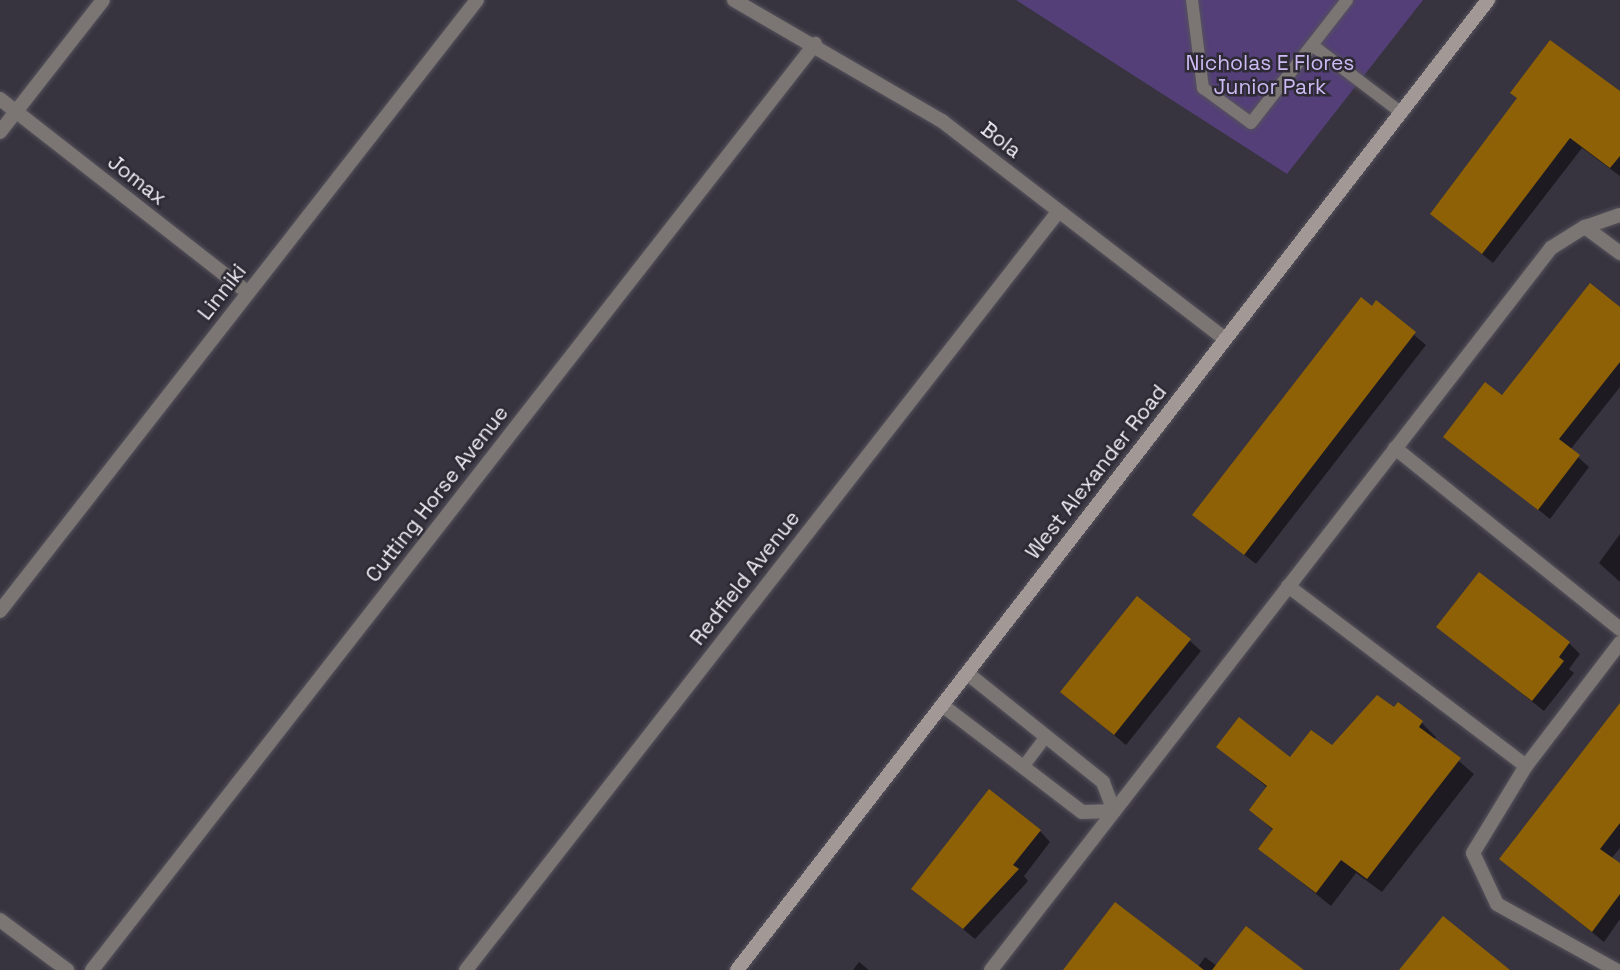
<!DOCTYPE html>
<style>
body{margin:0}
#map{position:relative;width:1620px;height:970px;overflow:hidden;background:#37343f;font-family:"Space Grotesk",sans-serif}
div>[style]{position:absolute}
.green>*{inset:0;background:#543f78}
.shadow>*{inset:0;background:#0007}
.building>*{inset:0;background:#8e6107}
.roads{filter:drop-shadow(0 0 2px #55525c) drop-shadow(0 0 2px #55525c)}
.service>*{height:12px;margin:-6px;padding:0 6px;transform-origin:6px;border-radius:6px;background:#7b7573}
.minor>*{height:14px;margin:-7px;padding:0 7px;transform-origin:7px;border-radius:7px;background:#7b7573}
.secondary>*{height:14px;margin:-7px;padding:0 7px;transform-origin:7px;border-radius:7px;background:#a29895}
span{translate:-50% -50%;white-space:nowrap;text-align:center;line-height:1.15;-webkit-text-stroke:5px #2d2a34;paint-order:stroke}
.park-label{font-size:21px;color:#cdbaf4}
.street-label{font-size:21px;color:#f0eef5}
</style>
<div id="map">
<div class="green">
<i style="clip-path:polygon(1016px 0,1423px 0,1287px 174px)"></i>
</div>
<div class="shadow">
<i style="clip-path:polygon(1620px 94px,1620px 176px,1582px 148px,1493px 263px,1432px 214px,1519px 99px)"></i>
<i style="clip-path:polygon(1376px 303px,1426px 345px,1256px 564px,1194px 515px)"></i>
<i style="clip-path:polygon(1620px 309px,1620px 387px,1570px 450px,1589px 467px,1550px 519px,1445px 436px)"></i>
<i style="clip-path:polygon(1620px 534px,1620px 582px,1599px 563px)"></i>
<i style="clip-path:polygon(1450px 637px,1569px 643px,1580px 654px,1569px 669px,1574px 673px,1544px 711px)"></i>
<i style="clip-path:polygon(1190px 641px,1201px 651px,1126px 745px,1074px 702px)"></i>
<i style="clip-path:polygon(1620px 705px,1620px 848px,1611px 859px,1620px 866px,1620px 919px,1604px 942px,1501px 859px)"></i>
<i style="clip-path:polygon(1394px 710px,1422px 723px,1436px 737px,1434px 740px,1474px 774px,1382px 892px,1356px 873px,1331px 906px,1260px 849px,1274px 831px,1251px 810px,1268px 788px,1218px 747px,1291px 759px,1332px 748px)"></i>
<i style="clip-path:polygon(1040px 831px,1050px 842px,1024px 876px,1028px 881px,975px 939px,914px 889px)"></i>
<i style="clip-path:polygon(1205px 957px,1217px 966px,1300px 970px,1066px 970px,1198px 967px)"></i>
<i style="clip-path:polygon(859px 962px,869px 970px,853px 970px)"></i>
</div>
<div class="building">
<i style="clip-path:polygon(1550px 40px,1620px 91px,1620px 156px,1610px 168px,1570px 138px,1482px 254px,1430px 214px,1517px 98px,1510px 93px)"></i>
<i style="clip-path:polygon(1590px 283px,1620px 307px,1620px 362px,1559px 439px,1580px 455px,1538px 510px,1443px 437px,1485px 382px,1502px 395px)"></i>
<i style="clip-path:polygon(1361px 297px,1372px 306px,1376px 300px,1416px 332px,1244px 555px,1192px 515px)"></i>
<i style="clip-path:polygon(1479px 572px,1570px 642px,1559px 657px,1564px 661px,1532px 701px,1436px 627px)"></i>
<i style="clip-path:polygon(1137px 596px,1191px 639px,1114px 735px,1060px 692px)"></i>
<i style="clip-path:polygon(1377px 695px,1394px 707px,1398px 702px,1423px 721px,1419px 727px,1461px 758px,1367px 879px,1341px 860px,1316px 893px,1258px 849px,1273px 829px,1249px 810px,1267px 786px,1216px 747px,1239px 717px,1290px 757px,1311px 730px,1332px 745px)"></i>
<i style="clip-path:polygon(1620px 703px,1620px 823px,1600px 849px,1620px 863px,1620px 894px,1592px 932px,1499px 859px)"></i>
<i style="clip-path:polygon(989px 789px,1041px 830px,1013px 865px,1019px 869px,963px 929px,911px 889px)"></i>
<i style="clip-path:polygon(1115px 902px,1204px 970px,1063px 970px)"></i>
<i style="clip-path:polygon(1443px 916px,1510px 970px,1399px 970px)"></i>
<i style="clip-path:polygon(1246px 926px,1304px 970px,1212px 970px)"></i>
</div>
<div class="roads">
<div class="service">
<i style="left:1192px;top:0;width:89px;rotate:82.9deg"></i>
<i style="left:1203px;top:88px;width:59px;rotate:36.1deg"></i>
<i style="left:1251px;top:123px;width:99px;rotate:-52deg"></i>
<i style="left:1312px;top:45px;width:113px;rotate:37.1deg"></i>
<i style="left:1312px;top:45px;width:57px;rotate:-52.1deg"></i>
<i style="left:1023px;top:767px;width:38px;rotate:-53deg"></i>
</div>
<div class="minor">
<i style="left:734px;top:0;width:241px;rotate:30.2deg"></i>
<i style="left:942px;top:121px;width:357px;rotate:37.6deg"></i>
<i style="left:0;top:99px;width:315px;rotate:38deg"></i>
<i style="left:0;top:132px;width:167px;rotate:-52deg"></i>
<i style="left:1585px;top:227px;width:44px;rotate:36.6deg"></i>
<i style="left:1395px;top:448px;width:289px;rotate:38.8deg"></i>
<i style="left:1288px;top:586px;width:298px;rotate:37.1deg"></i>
<i style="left:0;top:611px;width:775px;rotate:-52.02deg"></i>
<i style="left:942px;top:705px;width:176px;rotate:37.4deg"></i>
<i style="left:1082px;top:812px;width:32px;rotate:-2deg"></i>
<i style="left:1114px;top:811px;width:31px;rotate:-111deg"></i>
<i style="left:1103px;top:782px;width:174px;rotate:-141.3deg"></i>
<i style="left:0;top:920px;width:84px;rotate:36.7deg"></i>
<i style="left:92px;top:970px;width:1175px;rotate:-52.02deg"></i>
<i style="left:466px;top:970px;width:962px;rotate:-52.01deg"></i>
<i style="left:991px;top:970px;width:914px;rotate:-52.2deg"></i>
<i style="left:1551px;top:248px;width:40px;rotate:-32deg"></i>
<i style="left:1585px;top:227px;width:37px;rotate:-19deg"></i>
<i style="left:1616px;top:970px;width:136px;rotate:-151deg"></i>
<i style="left:1497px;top:904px;width:56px;rotate:-115.2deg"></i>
<i style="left:1473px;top:853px;width:102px;rotate:-58.7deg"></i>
<i style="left:1526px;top:766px;width:155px;rotate:-52.6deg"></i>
</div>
<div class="secondary">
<i style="left:737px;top:970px;width:1227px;rotate:-52.25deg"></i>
</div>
</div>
<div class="park-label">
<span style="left:1270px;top:75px">Nicholas E Flores<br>Junior Park</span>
</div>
<div class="street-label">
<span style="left:1001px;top:140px;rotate:38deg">Bola</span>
<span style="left:137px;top:180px;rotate:38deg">Jomax</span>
<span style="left:222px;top:292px;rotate:-52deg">Linniki</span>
<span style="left:1096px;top:472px;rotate:-52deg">West Alexander Road</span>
<span style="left:437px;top:494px;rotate:-52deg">Cutting Horse Avenue</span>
<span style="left:745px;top:578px;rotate:-52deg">Redfield Avenue</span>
</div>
</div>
